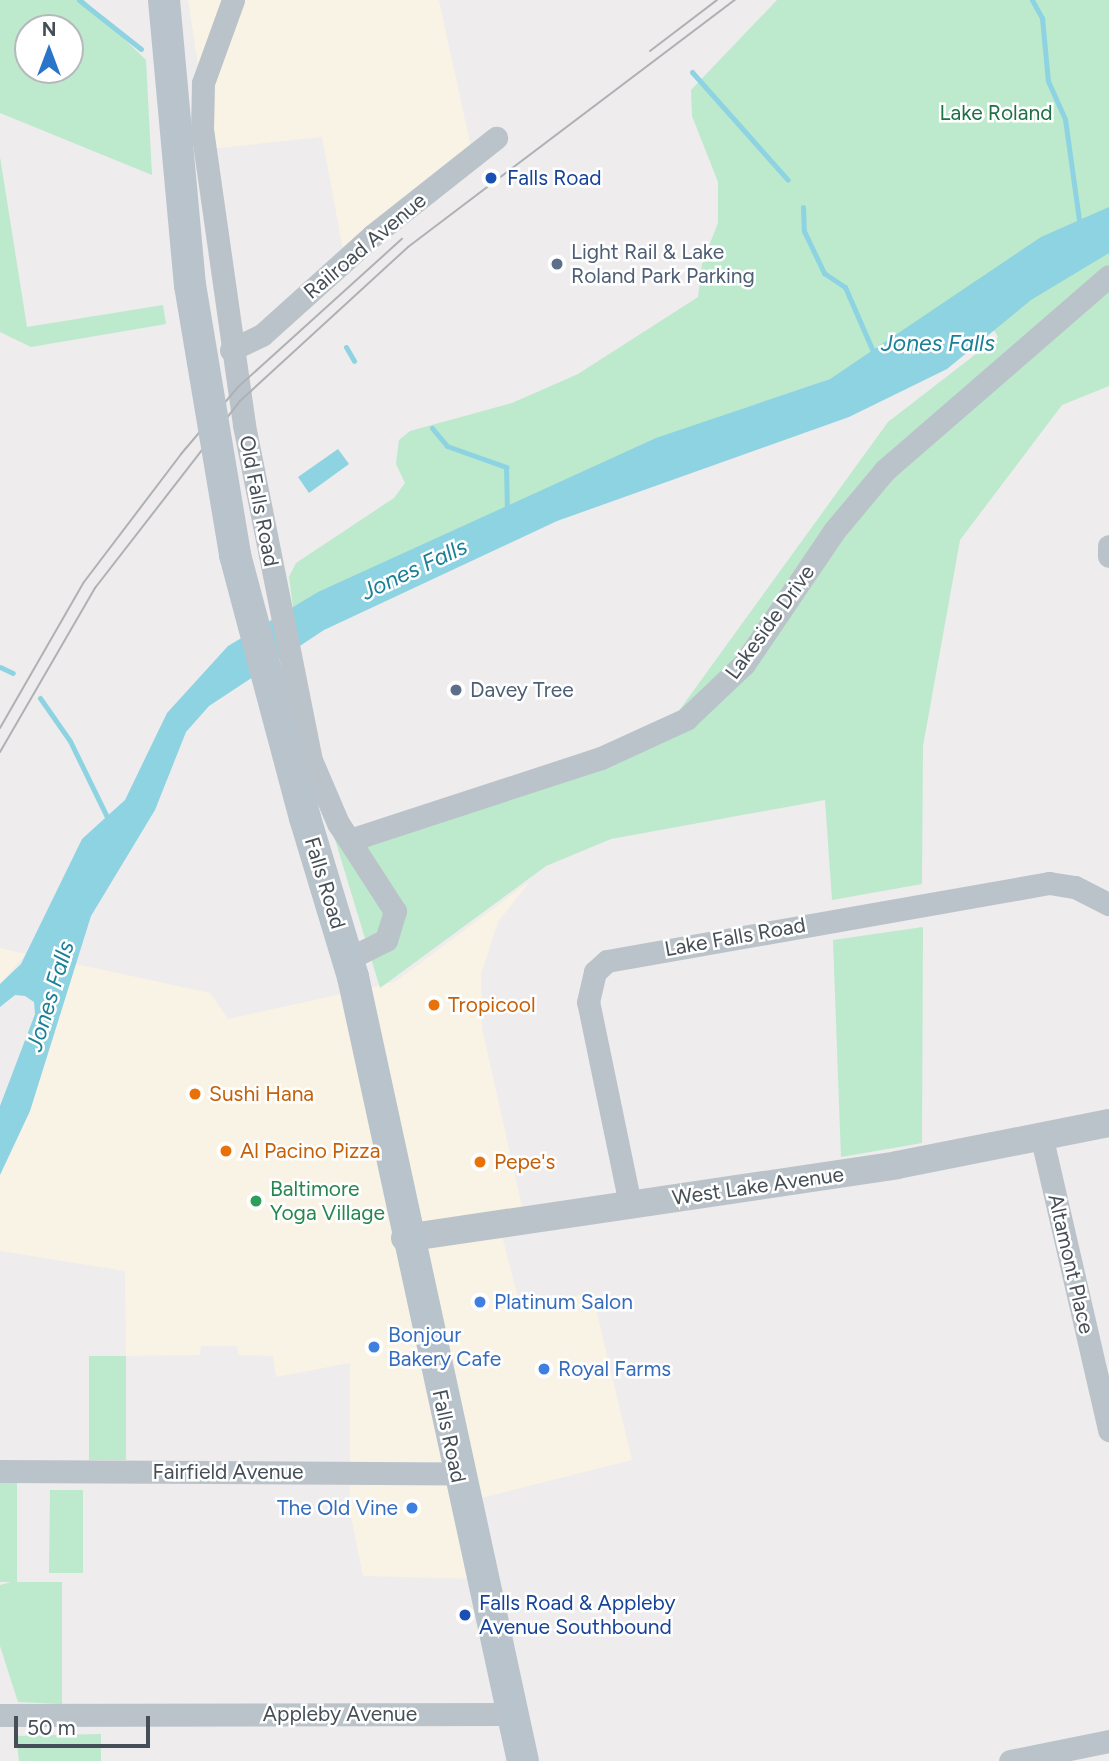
<!DOCTYPE html>
<style>
body{margin:0}
#map{position:relative;width:1109px;height:1761px;overflow:hidden;background:#eeecec;font-family:Figtree,sans-serif}
div>[style]{position:absolute}
.commercial>*{inset:0;background:#f9f3e5}
.green>*{inset:0;background:#bde9cd}
.water>*{inset:0;background:#8ed3e2}
.stream>*{height:5px;margin:-2.5px;padding:0 2.5px;transform-origin:2.5px;border-radius:2.5px;background:#8ed3e2}
.minor>*{height:23px;margin:-11.5px;padding:0 11.5px;transform-origin:11.5px;border-radius:11.5px;background:#bbc3ca}
.tertiary>*{height:28px;margin:-14px;padding:0 14px;transform-origin:14px;border-radius:14px;background:#bbc3ca}
.secondary>*{height:32px;margin:-16px;padding:0 16px;transform-origin:16px;border-radius:16px;background:#b9c3cc}
.tram>*{height:2px;margin:-1px;padding:0 1px;transform-origin:1px;border-radius:1px;background:#aeb1b6}
.secondary-bridge>*{height:32px;margin:-16px;padding:0 16px;transform-origin:16px;border-radius:16px;background:#b9c3cc}
.dots>*{width:19px;height:19px;translate:-50% -50%;box-sizing:border-box;border:4px solid #fff;border-radius:50%}
span{translate:-50% -50%;white-space:nowrap;text-align:center;line-height:1.15;-webkit-text-stroke:5px #fff;paint-order:stroke}
.park-label{font-size:21px;color:#1f7045}
.transit-label{font-size:21px;color:#164399}
.left{translate:0 -50%;text-align:left}
.street-label{font-size:21px;color:#464f57}
.service-label{font-size:21px;color:#4e5e75}
.food-label{font-size:21px;color:#c56008}
.leisure-label{font-size:21px;color:#27864d}
.shop-label{font-size:21px;color:#366cbe}
.right{translate:-100% -50%;text-align:right}
.water-label{font-size:23px;color:#1a8097;font-style:italic}
.north{position:absolute;left:14px;top:14px;width:70px;height:70px;box-sizing:border-box;background:#fff;border:2px solid #b5b9bc;border-radius:50%;rotate:0deg;font-size:19px;font-weight:700;line-height:28px;text-align:center;color:#464f57}
.north::after{content:'';display:block;margin:auto;width:24px;height:32px;background:#2a74ca;clip-path:polygon(50% 0,100% 100%,50% 72%,0 100%)}
.scale{position:absolute;left:14px;top:1716px;width:136px;height:32px;box-sizing:border-box;border:4px solid #464f57;border-top:0;padding-left:9px;font-size:21px;line-height:24px;white-space:nowrap;color:#464f57;-webkit-text-stroke:5px #fff;paint-order:stroke}
</style>
<div id="map">
<div class="commercial">
<i style="clip-path:polygon(188px 0,439px 0,472px 152px,344px 255px,322px 137px,211px 149px)"></i>
<i style="clip-path:polygon(530px 881px,498px 922px,481px 974px,482px 1028px,522px 1207px,502px 1236px,521px 1309px,592px 1292px,632px 1460px,481px 1498px,483px 1579px,363px 1576px,350px 1511px,350px 1363px,276px 1377px,273px 1356px,238px 1355px,237px 1346px,201px 1346px,200px 1355px,126px 1356px,125px 1271px,0 1251px,0 1175px,30px 1111px,76px 964px,210px 993px,228px 1019px,395px 982px)"></i>
<i style="clip-path:polygon(0 948px,26px 954px,0 984px)"></i>
</div>
<div class="green">
<i style="clip-path:polygon(evenodd,0 0,84px 0,146px 60px,152px 175px,0 113px,0 0,28px 28px,70px 28px,70px 70px,28px 70px,28px 28px)"></i>
<i style="clip-path:polygon(777px 0,1109px 0,1109px 386px,1062px 405px,960px 540px,923px 746px,922px 884px,832px 900px,825px 800px,611px 839px,546px 866px,380px 988px,334px 836px,561px 765px,673px 719px,888px 422px,998px 337px,970px 290px,830px 379px,656px 439px,293px 607px,289px 577px,296px 563px,394px 498px,405px 483px,396px 464px,399px 440px,410px 431px,512px 403px,578px 374px,698px 297px,702px 264px,718px 223px,718px 182px,692px 116px,691px 90px)"></i>
<i style="clip-path:polygon(0 157px,27px 327px,163px 305px,166px 324px,31px 347px,0 332px)"></i>
<i style="clip-path:polygon(923px 927px,922px 1143px,841px 1157px,833px 940px)"></i>
<i style="clip-path:polygon(89px 1356px,126px 1356px,126px 1460px,89px 1460px)"></i>
<i style="clip-path:polygon(0 1481px,17px 1482px,17px 1582px,62px 1582px,62px 1704px,18px 1702px,0 1646px,0 1585px,11px 1582px,0 1582px)"></i>
<i style="clip-path:polygon(50px 1490px,83px 1490px,83px 1573px,49px 1573px)"></i>
<i style="clip-path:polygon(101px 1734px,101px 1761px,19px 1761px,16px 1736px)"></i>
</div>
<div class="water">
<i style="clip-path:polygon(1109px 207px,1109px 253px,1031px 300px,947px 369px,849px 417px,557px 521px,324px 630px,209px 706px,186px 732px,155px 810px,91px 916px,30px 1111px,0 1175px,0 1106px,35px 1014px,34px 1002px,25px 996px,15px 995px,0 1007px,0 984px,21px 964px,82px 839px,125px 800px,167px 713px,228px 646px,318px 592px,656px 438px,830px 379px,1041px 237px)"></i>
<i style="clip-path:polygon(338px 449px,349px 464px,309px 493px,298px 477px)"></i>
</div>
<div class="stream">
<i style="left:79px;top:0;width:79px;rotate:38.3deg"></i>
<i style="left:1032px;top:0;width:21px;rotate:61deg"></i>
<i style="left:1042px;top:18px;width:63px;rotate:84.6deg"></i>
<i style="left:1048px;top:81px;width:42px;rotate:65.9deg"></i>
<i style="left:1065px;top:119px;width:109px;rotate:82.1deg"></i>
<i style="left:692px;top:72px;width:144px;rotate:48.4deg"></i>
<i style="left:803px;top:207px;width:24px;rotate:88deg"></i>
<i style="left:804px;top:231px;width:47px;rotate:64.5deg"></i>
<i style="left:824px;top:273px;width:25px;rotate:34deg"></i>
<i style="left:845px;top:287px;width:75px;rotate:66.5deg"></i>
<i style="left:346px;top:347px;width:16px;rotate:60deg"></i>
<i style="left:432px;top:428px;width:23px;rotate:50deg"></i>
<i style="left:447px;top:446px;width:63px;rotate:19.6deg"></i>
<i style="left:506px;top:467px;width:45px;rotate:88.7deg"></i>
<i style="left:0;top:667px;width:14px;rotate:25deg"></i>
<i style="left:40px;top:698px;width:52px;rotate:55.1deg"></i>
<i style="left:70px;top:741px;width:91px;rotate:64deg"></i>
</div>
<div class="minor">
<i style="left:233px;top:0;width:88px;rotate:109.9deg"></i>
<i style="left:203px;top:83px;width:46px;rotate:91.2deg"></i>
<i style="left:202px;top:129px;width:299px;rotate:81.9deg"></i>
<i style="left:244px;top:425px;width:342px;rotate:78.7deg"></i>
<i style="left:311px;top:760px;width:69px;rotate:66.8deg"></i>
<i style="left:338px;top:823px;width:105px;rotate:57.1deg"></i>
<i style="left:395px;top:911px;width:30px;rotate:107deg"></i>
<i style="left:386px;top:940px;width:42px;rotate:153.4deg"></i>
<i style="left:231px;top:350px;width:34px;rotate:-26deg"></i>
<i style="left:262px;top:335px;width:149px;rotate:-42deg"></i>
<i style="left:373px;top:235px;width:157px;rotate:-38.3deg"></i>
<i style="left:1109px;top:546px;width:10px;rotate:90deg"></i>
<i style="left:350px;top:840px;width:264px;rotate:-18.1deg"></i>
<i style="left:601px;top:758px;width:94px;rotate:-24.6deg"></i>
<i style="left:686px;top:719px;width:80px;rotate:-43.5deg"></i>
<i style="left:744px;top:664px;width:161px;rotate:-55.9deg"></i>
<i style="left:834px;top:531px;width:80px;rotate:-50.1deg"></i>
<i style="left:885px;top:470px;width:296px;rotate:-40.9deg"></i>
<i style="left:1042px;top:1139px;width:299px;rotate:77deg"></i>
<i style="left:630px;top:1204px;width:206px;rotate:-101.7deg"></i>
<i style="left:588px;top:1002px;width:31px;rotate:-77deg"></i>
<i style="left:595px;top:972px;width:16px;rotate:-43deg"></i>
<i style="left:607px;top:961px;width:449px;rotate:-10deg"></i>
<i style="left:1049px;top:883px;width:26px;rotate:9deg"></i>
<i style="left:1075px;top:887px;width:38px;rotate:27deg"></i>
<i style="left:0;top:1471px;width:457px;rotate:0.3deg"></i>
<i style="left:1px;top:1715px;width:510px;rotate:-0.11deg"></i>
<i style="left:1010px;top:1761px;width:101px;rotate:-11.4deg"></i>
</div>
<div class="tertiary">
<i style="left:405px;top:1238px;width:497px;rotate:-8.4deg"></i>
<i style="left:897px;top:1165px;width:216px;rotate:-11.2deg"></i>
</div>
<div class="secondary">
<i style="left:164px;top:0;width:286px;rotate:84.8deg"></i>
<i style="left:305px;top:818px;width:166px;rotate:73.2deg"></i>
<i style="left:353px;top:977px;width:802px;rotate:77.77deg"></i>
</div>
<div class="tram">
<i style="left:650px;top:51px;width:84px;rotate:-37.3deg"></i>
<i style="left:0;top:728px;width:168px;rotate:-60.1deg"></i>
<i style="left:84px;top:582px;width:161px;rotate:-52.8deg"></i>
<i style="left:181px;top:454px;width:88px;rotate:-49.6deg"></i>
<i style="left:238px;top:387px;width:221px;rotate:-42.1deg"></i>
<i style="left:0;top:752px;width:190px;rotate:-59.9deg"></i>
<i style="left:95px;top:588px;width:237px;rotate:-52.2deg"></i>
<i style="left:240px;top:401px;width:228px;rotate:-42.5deg"></i>
<i style="left:408px;top:247px;width:410px;rotate:-37.1deg"></i>
</div>
<div class="secondary-bridge">
<i style="left:190px;top:285px;width:274px;rotate:80.5deg"></i>
<i style="left:235px;top:555px;width:272px;rotate:75.1deg"></i>
</div>
<div class="dots">
<i style="left:491px;top:178px;background:#1a4fb4"></i>
<i style="left:557px;top:264px;background:#5c6f8a"></i>
<i style="left:456px;top:690px;background:#5c6f8a"></i>
<i style="left:434px;top:1005px;background:#e8710a"></i>
<i style="left:195px;top:1094px;background:#e8710a"></i>
<i style="left:226px;top:1151px;background:#e8710a"></i>
<i style="left:480px;top:1162px;background:#e8710a"></i>
<i style="left:256px;top:1201px;background:#2e9e5b"></i>
<i style="left:480px;top:1302px;background:#3f7fe0"></i>
<i style="left:374px;top:1347px;background:#3f7fe0"></i>
<i style="left:544px;top:1369px;background:#3f7fe0"></i>
<i style="left:412px;top:1508px;background:#3f7fe0"></i>
<i style="left:465px;top:1615px;background:#1a4fb4"></i>
</div>
<div class="park-label">
<span style="left:996px;top:113px">Lake Roland</span>
</div>
<div class="transit-label">
<span class="left" style="left:507px;top:178px">Falls Road</span>
<span class="left" style="left:479px;top:1615px">Falls Road &amp; Appleby<br>Avenue Southbound</span>
</div>
<div class="street-label">
<span style="left:365px;top:246px;rotate:-40deg">Railroad Avenue</span>
<span style="left:259px;top:501px;rotate:79deg">Old Falls Road</span>
<span style="left:770px;top:622px;rotate:-54deg">Lakeside Drive</span>
<span style="left:325px;top:883px;rotate:73deg">Falls Road</span>
<span style="left:735px;top:937px;rotate:-10deg">Lake Falls Road</span>
<span style="left:758px;top:1186px;rotate:-8deg">West Lake Avenue</span>
<span style="left:1071px;top:1264px;rotate:77deg">Altamont Place</span>
<span style="left:449px;top:1436px;rotate:78deg">Falls Road</span>
<span style="left:228px;top:1472px">Fairfield Avenue</span>
<span style="left:340px;top:1714px">Appleby Avenue</span>
</div>
<div class="service-label">
<span class="left" style="left:571px;top:264px">Light Rail &amp; Lake<br>Roland Park Parking</span>
<span class="left" style="left:470px;top:690px">Davey Tree</span>
</div>
<div class="food-label">
<span class="left" style="left:448px;top:1005px">Tropicool</span>
<span class="left" style="left:209px;top:1094px">Sushi Hana</span>
<span class="left" style="left:240px;top:1151px">Al Pacino Pizza</span>
<span class="left" style="left:494px;top:1162px">Pepe's</span>
</div>
<div class="leisure-label">
<span class="left" style="left:270px;top:1201px">Baltimore<br>Yoga Village</span>
</div>
<div class="shop-label">
<span class="left" style="left:494px;top:1302px">Platinum Salon</span>
<span class="left" style="left:388px;top:1347px">Bonjour<br>Bakery Cafe</span>
<span class="left" style="left:558px;top:1369px">Royal Farms</span>
<span class="right" style="left:398px;top:1508px">The Old Vine</span>
</div>
<div class="water-label">
<span style="left:938px;top:343px">Jones Falls</span>
<span style="left:414px;top:569px;rotate:-25deg">Jones Falls</span>
<span style="left:50px;top:996px;rotate:-73deg">Jones Falls</span>
</div>
<div class="north">N</div>
<div class="scale">50 m</div>
</div>
